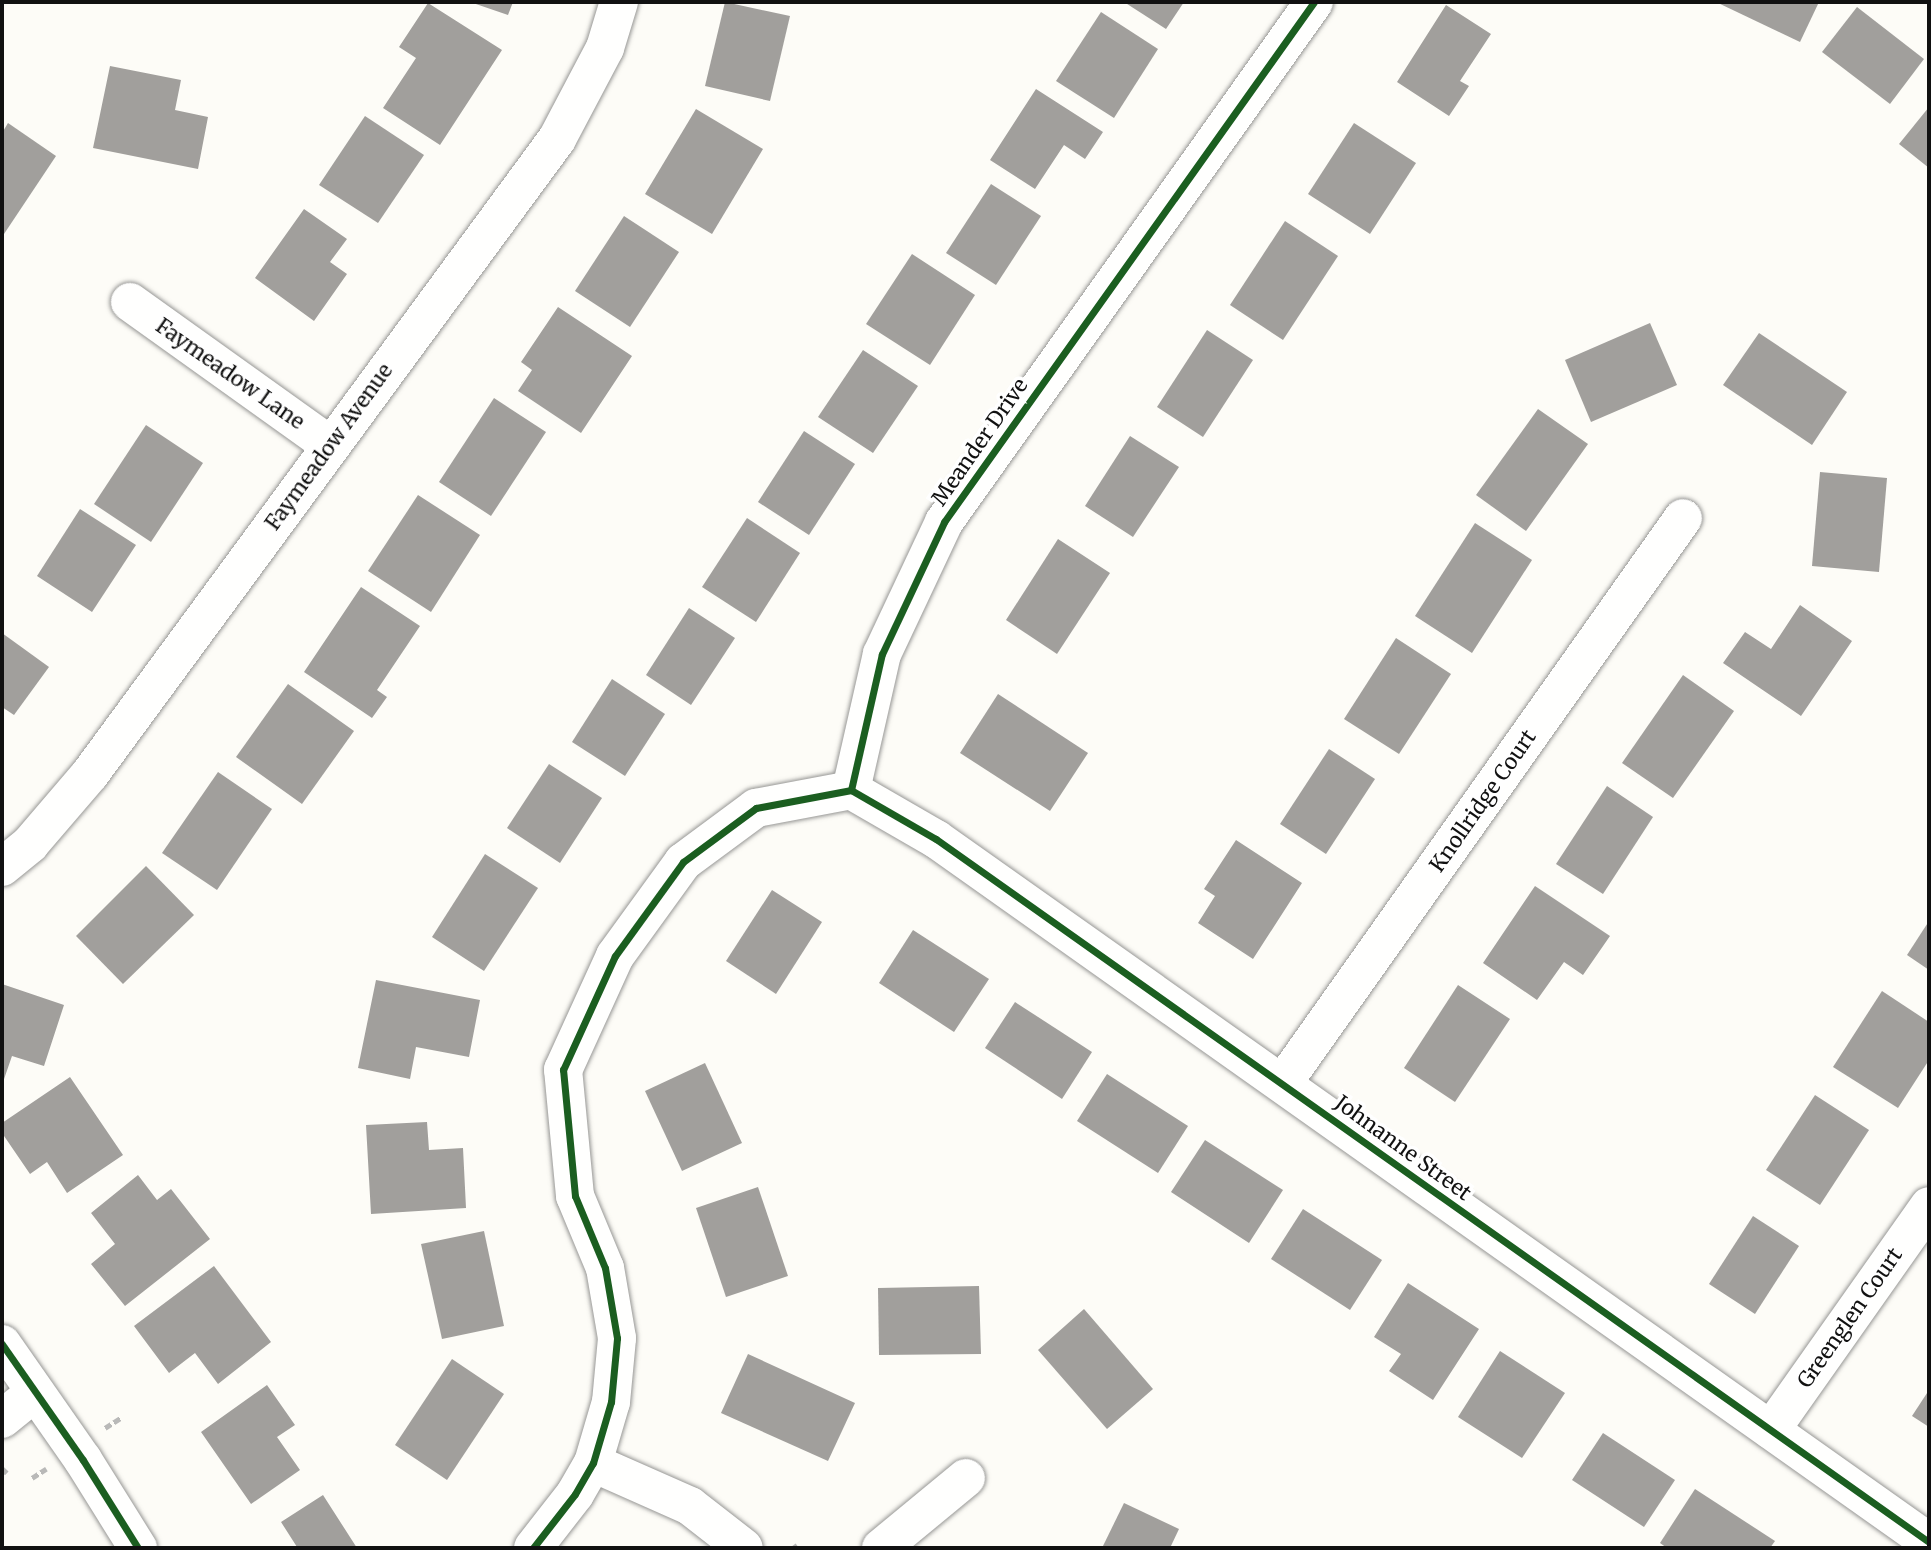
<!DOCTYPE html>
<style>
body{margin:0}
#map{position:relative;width:1931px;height:1550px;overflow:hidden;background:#fdfcf7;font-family:Merriweather,serif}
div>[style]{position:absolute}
.building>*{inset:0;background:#a19f9c}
.path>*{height:4.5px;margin-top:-2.25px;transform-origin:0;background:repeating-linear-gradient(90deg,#b9b9b8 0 7px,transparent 0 10.5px)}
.roads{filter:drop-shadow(0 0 2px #979795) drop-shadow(0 0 2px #979795)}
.minor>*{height:38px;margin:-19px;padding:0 19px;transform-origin:19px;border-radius:19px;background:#fffffe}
.cycleway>*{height:7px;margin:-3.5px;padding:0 3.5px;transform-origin:3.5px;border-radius:3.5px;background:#1b5e20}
span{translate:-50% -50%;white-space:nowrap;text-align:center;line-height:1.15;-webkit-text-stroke:7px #fff;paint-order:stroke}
.street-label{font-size:21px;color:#111}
.frame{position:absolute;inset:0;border:4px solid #111;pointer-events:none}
</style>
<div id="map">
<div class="building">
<i style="clip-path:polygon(470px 2px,513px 2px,508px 15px)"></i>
<i style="clip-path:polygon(725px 2px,790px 16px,770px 101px,705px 86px)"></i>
<i style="clip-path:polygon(1124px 2px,1184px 2px,1166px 29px)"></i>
<i style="clip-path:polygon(1716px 2px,1819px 2px,1800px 42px)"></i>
<i style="clip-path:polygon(428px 3px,502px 50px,440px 145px,383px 108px,416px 58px,399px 47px)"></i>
<i style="clip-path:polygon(1446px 5px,1491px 34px,1460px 81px,1469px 86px,1449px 116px,1397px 82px)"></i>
<i style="clip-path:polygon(1857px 7px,1924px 59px,1890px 104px,1822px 52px)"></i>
<i style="clip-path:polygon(1101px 12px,1158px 49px,1114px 118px,1056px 81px)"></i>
<i style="clip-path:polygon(110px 66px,181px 80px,175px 110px,208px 117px,198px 169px,93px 148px)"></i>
<i style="clip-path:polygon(1036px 89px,1103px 132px,1085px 159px,1064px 145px,1035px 189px,990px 160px)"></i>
<i style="clip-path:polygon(1929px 107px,1929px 168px,1899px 144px)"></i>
<i style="clip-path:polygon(696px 109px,763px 149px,712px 234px,645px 194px)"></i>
<i style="clip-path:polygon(365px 116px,424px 155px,378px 223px,319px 185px)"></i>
<i style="clip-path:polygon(8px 123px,56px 156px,2px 237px,2px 133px)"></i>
<i style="clip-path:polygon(1354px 123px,1416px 163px,1370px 234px,1308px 194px)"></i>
<i style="clip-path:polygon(991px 184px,1041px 216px,996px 285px,946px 253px)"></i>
<i style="clip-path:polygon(304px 209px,347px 239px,330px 262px,347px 274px,314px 321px,255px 278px)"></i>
<i style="clip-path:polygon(624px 216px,679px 252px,630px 327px,575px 291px)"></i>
<i style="clip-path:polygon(1285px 221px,1338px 256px,1283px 340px,1230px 305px)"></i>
<i style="clip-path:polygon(912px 254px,975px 295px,930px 365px,866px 324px)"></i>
<i style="clip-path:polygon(558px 307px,632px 356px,581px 433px,518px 391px,532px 370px,521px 362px)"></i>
<i style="clip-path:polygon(1650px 323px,1677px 385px,1591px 422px,1565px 360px)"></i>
<i style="clip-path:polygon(1207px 330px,1253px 360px,1203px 437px,1157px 407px)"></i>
<i style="clip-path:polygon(1759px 333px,1847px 392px,1812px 445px,1723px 385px)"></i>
<i style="clip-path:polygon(863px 350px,918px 386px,873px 453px,818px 417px)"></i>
<i style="clip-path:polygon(494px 398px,546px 432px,491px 516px,439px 482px)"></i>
<i style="clip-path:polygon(1538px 409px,1588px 444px,1526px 531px,1476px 495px)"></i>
<i style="clip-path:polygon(146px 425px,203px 463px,151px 542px,94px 504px)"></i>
<i style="clip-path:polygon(804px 431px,855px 464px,809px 535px,758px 502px)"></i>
<i style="clip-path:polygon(1130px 436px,1179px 467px,1133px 537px,1085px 506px)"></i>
<i style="clip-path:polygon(1820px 472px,1887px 478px,1879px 572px,1812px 566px)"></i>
<i style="clip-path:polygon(418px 495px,480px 535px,431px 612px,368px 571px)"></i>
<i style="clip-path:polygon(80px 509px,136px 545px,92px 612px,37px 576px)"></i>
<i style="clip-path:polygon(747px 518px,800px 553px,756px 622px,702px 587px)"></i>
<i style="clip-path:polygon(1475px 523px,1532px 560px,1472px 653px,1415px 616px)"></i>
<i style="clip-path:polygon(1058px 539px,1110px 573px,1057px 654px,1006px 620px)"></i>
<i style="clip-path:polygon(361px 587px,420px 626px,377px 690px,387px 697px,372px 718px,304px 672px)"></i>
<i style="clip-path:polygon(1800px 605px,1852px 641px,1801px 716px,1723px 663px,1745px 632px,1771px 649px)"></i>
<i style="clip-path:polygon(689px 608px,735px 638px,691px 705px,646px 675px)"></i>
<i style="clip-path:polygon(2px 633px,49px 667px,14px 715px,2px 707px)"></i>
<i style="clip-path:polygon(1396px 638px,1451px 674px,1399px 754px,1344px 719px)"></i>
<i style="clip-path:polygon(1683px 675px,1734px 711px,1673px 798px,1622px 763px)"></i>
<i style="clip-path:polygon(612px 679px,665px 714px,625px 776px,572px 742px)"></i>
<i style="clip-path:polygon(288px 684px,354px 731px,302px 804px,236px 757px)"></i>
<i style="clip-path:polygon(998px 694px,1088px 753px,1050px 811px,960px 753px)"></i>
<i style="clip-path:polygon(1329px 749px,1375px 779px,1326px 854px,1280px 824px)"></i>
<i style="clip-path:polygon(549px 764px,602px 798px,560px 863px,507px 828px)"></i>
<i style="clip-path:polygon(218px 772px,272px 809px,217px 890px,162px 853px)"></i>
<i style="clip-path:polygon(1607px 786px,1653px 817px,1603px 894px,1556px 864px)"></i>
<i style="clip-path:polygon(1236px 840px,1302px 883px,1253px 959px,1198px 923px,1215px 896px,1204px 889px)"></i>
<i style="clip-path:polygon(485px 854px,538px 888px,484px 971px,432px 937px)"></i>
<i style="clip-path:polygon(146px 866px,194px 915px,123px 984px,76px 936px)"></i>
<i style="clip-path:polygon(1535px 886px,1610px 936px,1583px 975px,1564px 962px,1537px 1000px,1483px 963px)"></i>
<i style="clip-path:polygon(772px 890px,822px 922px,776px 994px,726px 961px)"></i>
<i style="clip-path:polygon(1929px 921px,1929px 970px,1907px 955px)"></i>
<i style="clip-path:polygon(913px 930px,989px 979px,954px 1032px,879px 983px)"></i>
<i style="clip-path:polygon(376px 980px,480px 1000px,469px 1057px,416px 1047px,410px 1079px,358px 1068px)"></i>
<i style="clip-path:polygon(2px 984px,64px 1005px,44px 1066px,12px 1056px,2px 1085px)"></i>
<i style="clip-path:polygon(1458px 985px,1510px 1019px,1455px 1102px,1404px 1068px)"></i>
<i style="clip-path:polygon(1882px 991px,1929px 1022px,1929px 1060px,1898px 1108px,1833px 1067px)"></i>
<i style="clip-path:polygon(1015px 1002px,1092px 1052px,1062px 1099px,985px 1048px)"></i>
<i style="clip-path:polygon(705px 1063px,742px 1143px,682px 1171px,645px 1091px)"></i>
<i style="clip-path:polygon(1107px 1074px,1188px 1126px,1158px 1173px,1077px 1121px)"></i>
<i style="clip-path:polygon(70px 1077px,123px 1155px,67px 1193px,47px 1162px,30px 1174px,2px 1133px,2px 1123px)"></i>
<i style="clip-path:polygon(1815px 1095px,1869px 1130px,1820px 1205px,1766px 1170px)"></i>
<i style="clip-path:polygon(427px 1122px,429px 1150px,463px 1148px,466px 1208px,371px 1214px,366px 1125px)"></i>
<i style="clip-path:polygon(1205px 1140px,1283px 1190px,1249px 1243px,1171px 1192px)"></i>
<i style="clip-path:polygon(138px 1175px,157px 1200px,171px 1189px,210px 1239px,125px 1306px,91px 1264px,115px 1244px,91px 1213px)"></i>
<i style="clip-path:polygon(758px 1187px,788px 1276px,726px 1297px,696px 1208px)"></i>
<i style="clip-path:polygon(1303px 1209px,1382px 1260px,1350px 1310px,1271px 1259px)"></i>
<i style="clip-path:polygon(1753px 1216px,1799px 1246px,1755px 1314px,1709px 1284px)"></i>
<i style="clip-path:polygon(484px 1231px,504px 1326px,442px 1339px,421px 1244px)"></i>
<i style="clip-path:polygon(214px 1266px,271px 1342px,218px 1384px,195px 1353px,169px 1373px,134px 1326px)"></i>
<i style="clip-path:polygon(1408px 1283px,1479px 1329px,1433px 1400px,1389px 1371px,1401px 1354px,1374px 1337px)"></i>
<i style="clip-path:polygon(979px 1286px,981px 1354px,879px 1355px,878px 1288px)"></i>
<i style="clip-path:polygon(1084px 1309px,1153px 1389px,1107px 1429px,1038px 1350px)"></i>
<i style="clip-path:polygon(1500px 1351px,1565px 1393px,1522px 1458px,1458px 1417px)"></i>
<i style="clip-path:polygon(748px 1354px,855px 1403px,828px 1461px,721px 1413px)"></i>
<i style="clip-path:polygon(452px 1359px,504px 1394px,447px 1480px,395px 1445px)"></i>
<i style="clip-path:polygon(267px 1385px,295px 1425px,277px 1437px,300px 1470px,251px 1504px,201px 1432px)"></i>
<i style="clip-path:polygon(1929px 1390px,1929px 1427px,1912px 1416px)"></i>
<i style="clip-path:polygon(1603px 1433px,1675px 1480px,1644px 1527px,1572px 1480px)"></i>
<i style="clip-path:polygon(1695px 1489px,1775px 1541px,1770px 1548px,1667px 1548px,1660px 1543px)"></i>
<i style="clip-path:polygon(323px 1495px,357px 1548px,294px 1548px,297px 1547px,281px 1522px)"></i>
<i style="clip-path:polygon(1124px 1503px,1179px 1529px,1170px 1548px,1102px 1548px)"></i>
</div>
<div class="path">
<i style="left:105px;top:1428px;width:20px;rotate:-33deg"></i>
<i style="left:2px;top:1468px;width:7px;rotate:45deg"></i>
<i style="left:32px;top:1478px;width:17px;rotate:-33deg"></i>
<i style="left:793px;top:1548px;width:5px;rotate:-37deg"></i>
</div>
<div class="roads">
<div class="minor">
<i style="left:130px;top:302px;width:246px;rotate:35.6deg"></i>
<i style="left:851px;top:790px;width:98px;rotate:30deg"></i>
<i style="left:936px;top:839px;width:1217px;rotate:35.3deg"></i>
<i style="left:2px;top:867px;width:36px;rotate:-39deg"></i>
<i style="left:30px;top:844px;width:92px;rotate:-49.4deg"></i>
<i style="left:90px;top:774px;width:788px;rotate:-53.67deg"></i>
<i style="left:557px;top:139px;width:103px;rotate:-62.2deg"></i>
<i style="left:605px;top:48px;width:48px;rotate:-73.1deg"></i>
<i style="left:1283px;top:1083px;width:692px;rotate:-54.7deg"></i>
<i style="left:2px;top:1344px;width:141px;rotate:55.1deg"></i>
<i style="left:83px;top:1460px;width:104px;rotate:58deg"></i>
<i style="left:2px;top:1419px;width:41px;rotate:-39.1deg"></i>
<i style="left:1771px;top:1430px;width:274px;rotate:-54.8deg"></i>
<i style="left:593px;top:1463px;width:106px;rotate:23.9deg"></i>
<i style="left:690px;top:1506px;width:68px;rotate:37.9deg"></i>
<i style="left:533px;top:1548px;width:68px;rotate:-52.1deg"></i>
<i style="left:575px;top:1494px;width:36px;rotate:-60deg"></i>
<i style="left:593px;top:1463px;width:64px;rotate:-73.6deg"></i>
<i style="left:611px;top:1402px;width:64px;rotate:-84.6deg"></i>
<i style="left:617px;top:1338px;width:71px;rotate:-99.7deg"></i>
<i style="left:605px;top:1268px;width:78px;rotate:-112.6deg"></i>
<i style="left:575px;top:1196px;width:127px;rotate:-95.4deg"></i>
<i style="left:563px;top:1070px;width:125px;rotate:-65.5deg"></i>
<i style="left:615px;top:956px;width:116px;rotate:-54.1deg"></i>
<i style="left:683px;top:862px;width:91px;rotate:-36.5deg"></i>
<i style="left:756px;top:808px;width:97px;rotate:-10.7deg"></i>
<i style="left:851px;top:790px;width:139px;rotate:-77.2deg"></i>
<i style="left:882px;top:654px;width:146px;rotate:-64.8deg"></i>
<i style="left:944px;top:522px;width:638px;rotate:-54.57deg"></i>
<i style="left:881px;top:1548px;width:110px;rotate:-39.5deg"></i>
</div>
</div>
<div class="cycleway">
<i style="left:851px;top:790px;width:98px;rotate:30deg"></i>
<i style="left:936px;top:839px;width:1217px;rotate:35.3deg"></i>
<i style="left:2px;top:1344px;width:141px;rotate:55.1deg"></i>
<i style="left:83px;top:1460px;width:104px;rotate:58deg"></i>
<i style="left:533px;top:1548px;width:68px;rotate:-52.1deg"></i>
<i style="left:575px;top:1494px;width:36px;rotate:-60deg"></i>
<i style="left:593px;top:1463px;width:64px;rotate:-73.6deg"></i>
<i style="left:611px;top:1402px;width:64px;rotate:-84.6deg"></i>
<i style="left:617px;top:1338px;width:71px;rotate:-99.7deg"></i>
<i style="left:605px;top:1268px;width:78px;rotate:-112.6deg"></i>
<i style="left:575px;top:1196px;width:127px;rotate:-95.4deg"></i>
<i style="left:563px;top:1070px;width:125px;rotate:-65.5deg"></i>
<i style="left:615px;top:956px;width:116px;rotate:-54.1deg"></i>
<i style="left:683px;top:862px;width:91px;rotate:-36.5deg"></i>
<i style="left:756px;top:808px;width:97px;rotate:-10.7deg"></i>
<i style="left:851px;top:790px;width:139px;rotate:-77.2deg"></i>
<i style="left:882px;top:654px;width:146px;rotate:-64.8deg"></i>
<i style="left:944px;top:522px;width:638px;rotate:-54.57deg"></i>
</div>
<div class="street-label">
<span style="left:230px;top:374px;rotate:35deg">Faymeadow Lane</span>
<span style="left:980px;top:442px;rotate:-55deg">Meander Drive</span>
<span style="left:329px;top:447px;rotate:-54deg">Faymeadow Avenue</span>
<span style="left:1483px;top:801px;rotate:-55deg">Knollridge Court</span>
<span style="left:1403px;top:1148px;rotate:36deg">Johnanne Street</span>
<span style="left:1850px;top:1318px;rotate:-55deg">Greenglen Court</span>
</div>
<div class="frame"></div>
</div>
